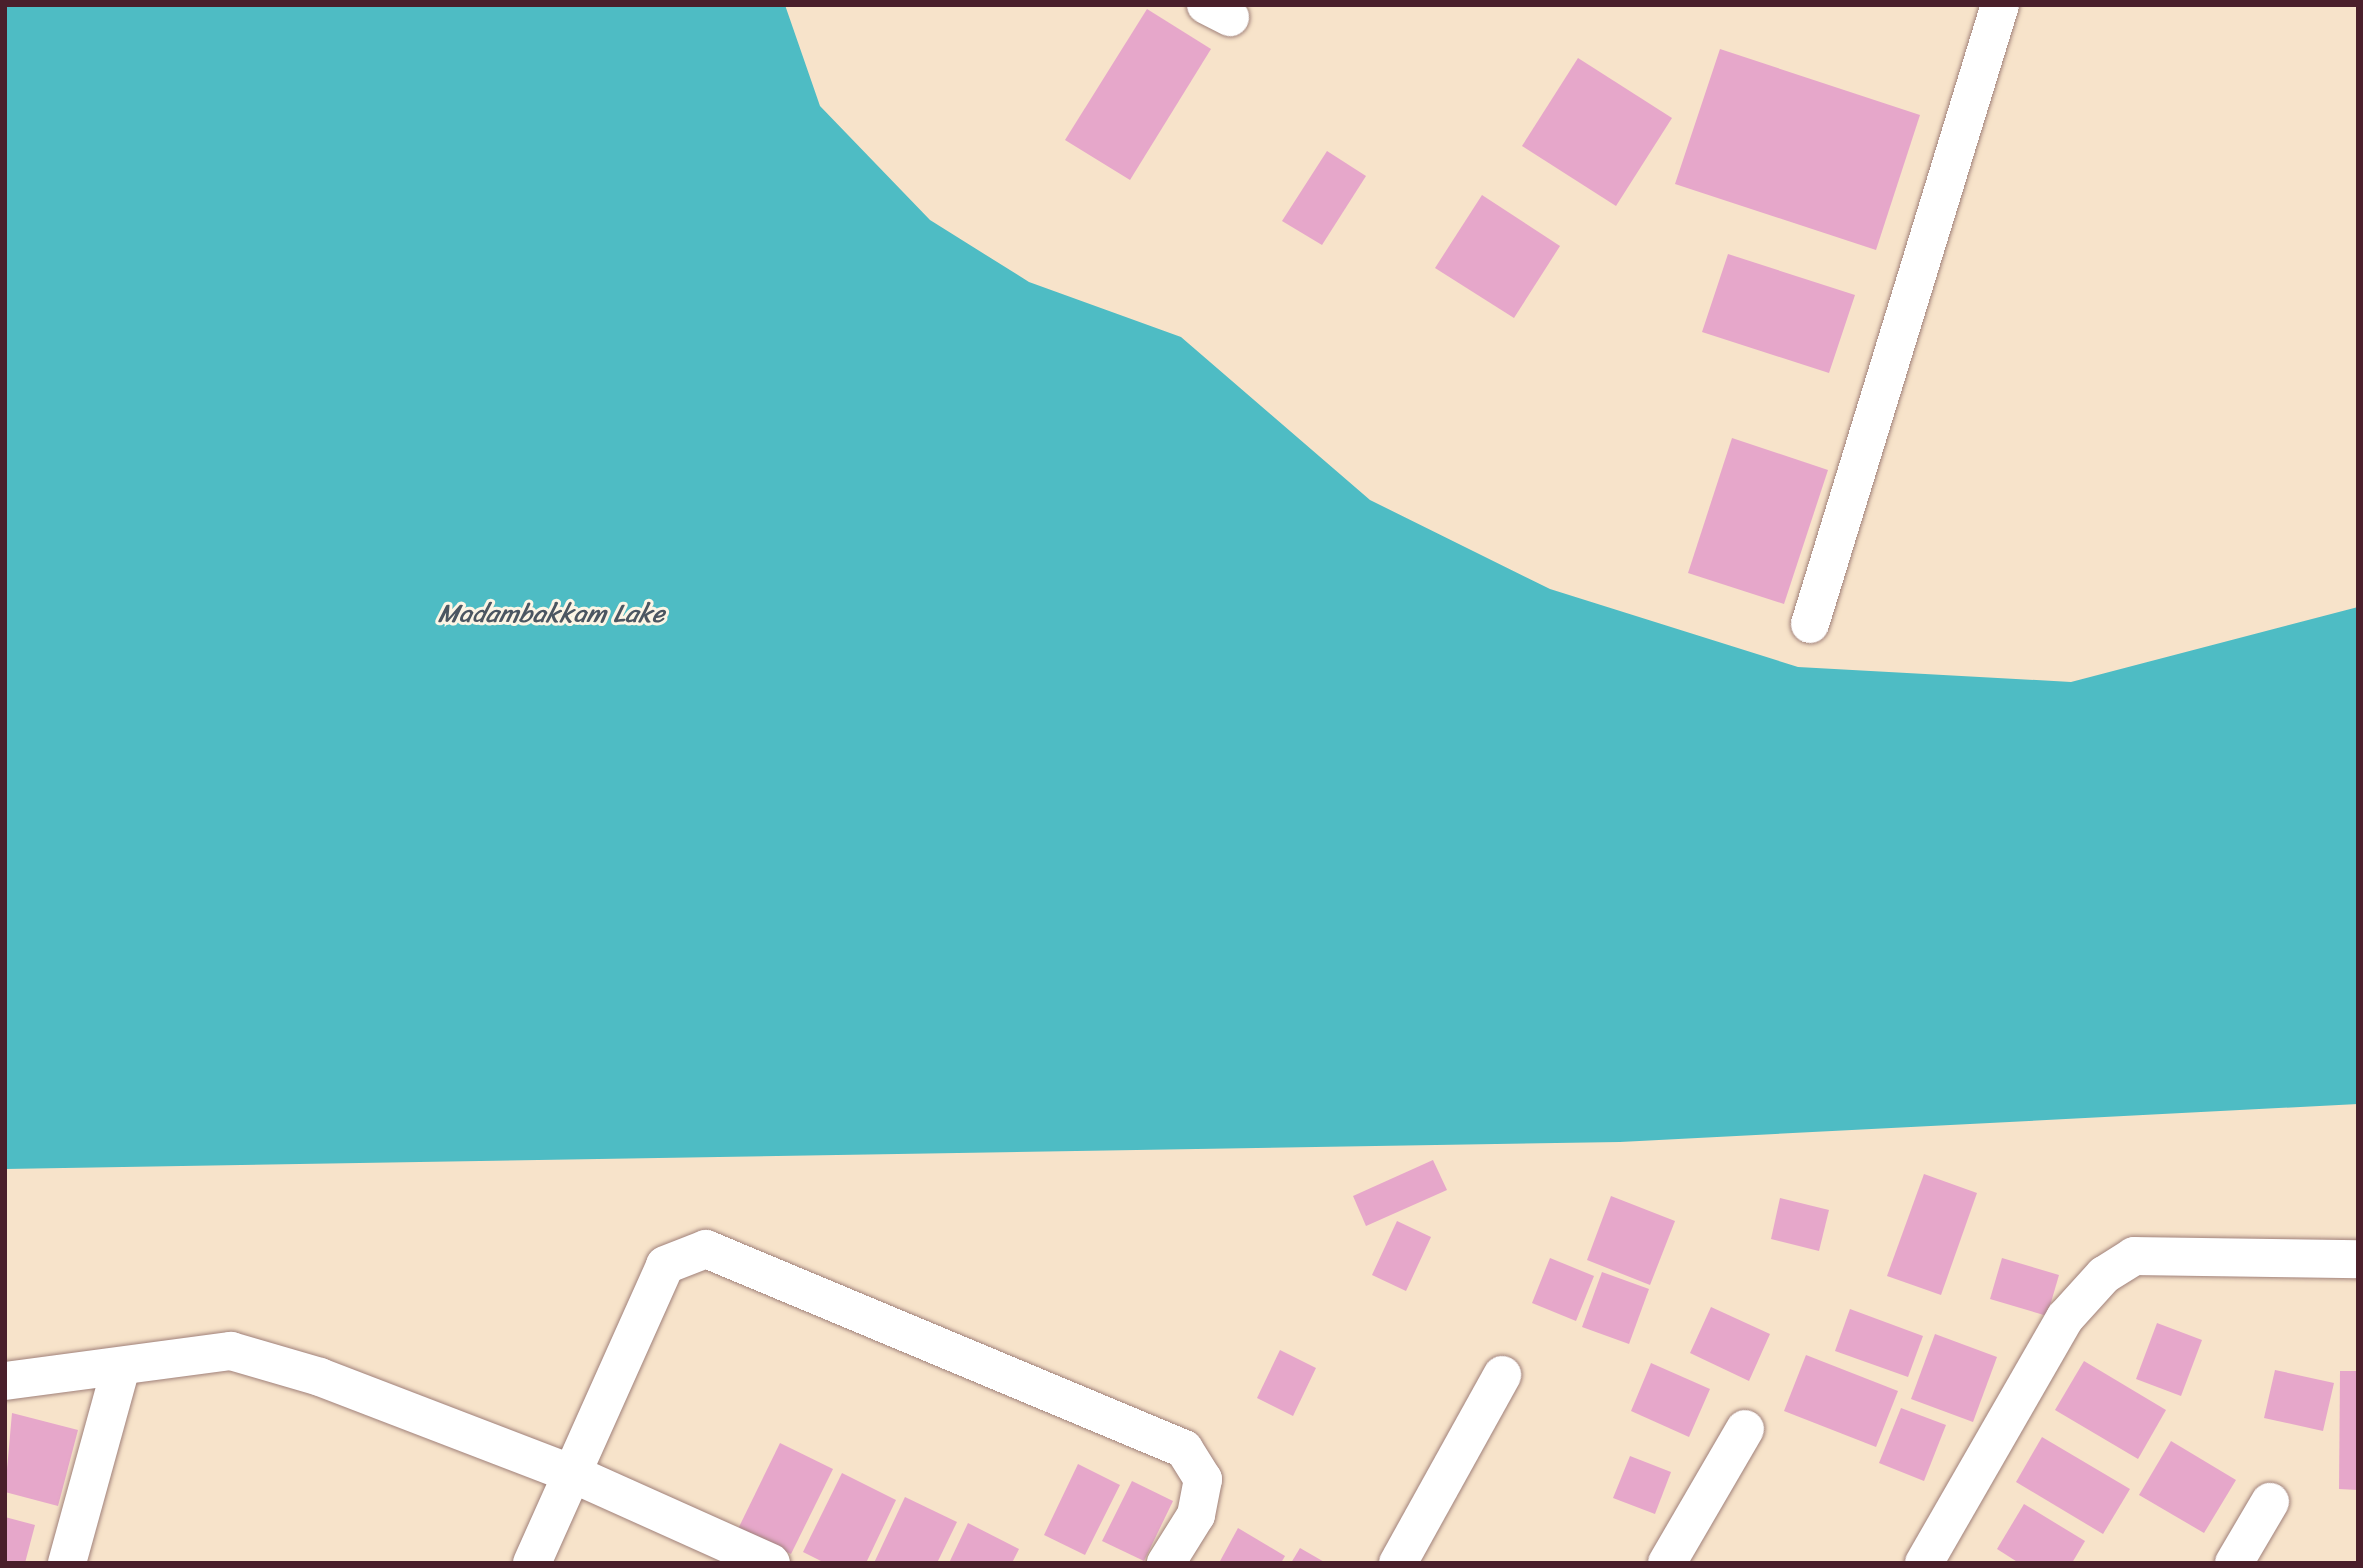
<!DOCTYPE html>
<style>
body{margin:0}
#map{position:relative;width:2363px;height:1568px;overflow:hidden;background:#f7e3ca;font-family:Sriracha,sans-serif}
div>[style]{position:absolute}
.water>*{inset:0;background:#4ebcc4}
.building>*{inset:0;background:#e6a7ca}
.roads{filter:drop-shadow(0 0 2px #a0817a) drop-shadow(0 0 2px #a0817a)}
.minor>*{height:38px;margin:-19px;padding:0 19px;transform-origin:19px;border-radius:19px;background:#fff}
span{translate:-50% -50%;white-space:nowrap;text-align:center;line-height:1.15;-webkit-text-stroke:6px #fcf5e5;paint-order:stroke}
.water-label{font-size:26px;color:#4b5661;font-style:italic}
.frame{position:absolute;inset:0;border:7px solid #4a1f2b;pointer-events:none}
</style>
<div id="map">
<div class="water">
<i style="clip-path:polygon(5px 5px,785px 5px,820px 106px,930px 220px,1029px 282px,1181px 337px,1370px 500px,1550px 589px,1798px 667px,2071px 682px,2358px 607px,2358px 1104px,1620px 1142px,5px 1169px)"></i>
</div>
<div class="building">
<i style="clip-path:polygon(1147px 9px,1211px 49px,1130px 180px,1065px 140px)"></i>
<i style="clip-path:polygon(1720px 49px,1920px 115px,1876px 250px,1675px 184px)"></i>
<i style="clip-path:polygon(1578px 58px,1672px 118px,1616px 206px,1522px 146px)"></i>
<i style="clip-path:polygon(1327px 151px,1366px 176px,1322px 245px,1282px 221px)"></i>
<i style="clip-path:polygon(1482px 195px,1560px 246px,1514px 318px,1435px 268px)"></i>
<i style="clip-path:polygon(1728px 254px,1855px 295px,1829px 373px,1702px 332px)"></i>
<i style="clip-path:polygon(1732px 438px,1828px 470px,1784px 604px,1688px 573px)"></i>
<i style="clip-path:polygon(1433px 1160px,1447px 1190px,1366px 1226px,1353px 1196px)"></i>
<i style="clip-path:polygon(1924px 1174px,1977px 1193px,1941px 1295px,1887px 1276px)"></i>
<i style="clip-path:polygon(1611px 1196px,1675px 1221px,1650px 1285px,1587px 1260px)"></i>
<i style="clip-path:polygon(1780px 1198px,1829px 1210px,1819px 1251px,1771px 1239px)"></i>
<i style="clip-path:polygon(1397px 1221px,1431px 1237px,1406px 1291px,1372px 1275px)"></i>
<i style="clip-path:polygon(1550px 1258px,1594px 1276px,1576px 1321px,1532px 1303px)"></i>
<i style="clip-path:polygon(2002px 1258px,2059px 1275px,2047px 1316px,1990px 1299px)"></i>
<i style="clip-path:polygon(1602px 1272px,1649px 1289px,1629px 1344px,1582px 1327px)"></i>
<i style="clip-path:polygon(1711px 1307px,1770px 1334px,1749px 1381px,1690px 1353px)"></i>
<i style="clip-path:polygon(1850px 1309px,1923px 1336px,1908px 1377px,1835px 1351px)"></i>
<i style="clip-path:polygon(2157px 1323px,2202px 1340px,2181px 1396px,2136px 1379px)"></i>
<i style="clip-path:polygon(1935px 1334px,1997px 1357px,1973px 1422px,1911px 1399px)"></i>
<i style="clip-path:polygon(1280px 1350px,1316px 1368px,1293px 1416px,1257px 1398px)"></i>
<i style="clip-path:polygon(1806px 1355px,1898px 1391px,1876px 1447px,1784px 1411px)"></i>
<i style="clip-path:polygon(2084px 1361px,2166px 1410px,2138px 1459px,2055px 1410px)"></i>
<i style="clip-path:polygon(1651px 1363px,1710px 1389px,1689px 1437px,1631px 1411px)"></i>
<i style="clip-path:polygon(2275px 1370px,2334px 1383px,2323px 1431px,2264px 1418px)"></i>
<i style="clip-path:polygon(2340px 1371px,2358px 1371px,2358px 1490px,2339px 1489px)"></i>
<i style="clip-path:polygon(1901px 1408px,1946px 1425px,1924px 1481px,1879px 1463px)"></i>
<i style="clip-path:polygon(12px 1413px,78px 1430px,58px 1506px,5px 1492px)"></i>
<i style="clip-path:polygon(2042px 1437px,2130px 1489px,2103px 1534px,2016px 1482px)"></i>
<i style="clip-path:polygon(2171px 1441px,2236px 1480px,2204px 1533px,2139px 1495px)"></i>
<i style="clip-path:polygon(780px 1443px,833px 1469px,791px 1554px,738px 1529px)"></i>
<i style="clip-path:polygon(1630px 1456px,1671px 1472px,1655px 1514px,1613px 1498px)"></i>
<i style="clip-path:polygon(1078px 1464px,1120px 1485px,1085px 1555px,1044px 1535px)"></i>
<i style="clip-path:polygon(842px 1473px,896px 1500px,866px 1563px,825px 1563px,803px 1552px)"></i>
<i style="clip-path:polygon(1132px 1481px,1173px 1501px,1144px 1561px,1102px 1541px)"></i>
<i style="clip-path:polygon(905px 1497px,957px 1522px,937px 1563px,874px 1563px)"></i>
<i style="clip-path:polygon(2024px 1504px,2085px 1541px,2072px 1563px,2019px 1563px,1997px 1549px)"></i>
<i style="clip-path:polygon(5px 1517px,35px 1525px,25px 1563px,5px 1563px)"></i>
<i style="clip-path:polygon(968px 1523px,1019px 1549px,1012px 1563px,949px 1563px)"></i>
<i style="clip-path:polygon(1238px 1528px,1285px 1556px,1281px 1563px,1219px 1563px)"></i>
<i style="clip-path:polygon(1300px 1548px,1326px 1563px,1291px 1563px)"></i>
</div>
<div class="roads">
<div class="minor">
<i style="left:1206px;top:5px;width:27px;rotate:27deg"></i>
<i style="left:1810px;top:624px;width:648px;rotate:-72.94deg"></i>
<i style="left:5px;top:1381px;width:228px;rotate:-7.6deg"></i>
<i style="left:231px;top:1351px;width:93px;rotate:16.3deg"></i>
<i style="left:320px;top:1377px;width:271px;rotate:21deg"></i>
<i style="left:573px;top:1474px;width:217px;rotate:24.2deg"></i>
<i style="left:67px;top:1563px;width:200px;rotate:-74.6deg"></i>
<i style="left:532px;top:1563px;width:326px;rotate:-65.9deg"></i>
<i style="left:665px;top:1265px;width:44px;rotate:-21.3deg"></i>
<i style="left:706px;top:1249px;width:518px;rotate:22.7deg"></i>
<i style="left:1184px;top:1449px;width:36px;rotate:58deg"></i>
<i style="left:1203px;top:1479px;width:37px;rotate:101deg"></i>
<i style="left:1196px;top:1515px;width:57px;rotate:122deg"></i>
<i style="left:1398px;top:1563px;width:215px;rotate:-61deg"></i>
<i style="left:1667px;top:1563px;width:155px;rotate:-59.8deg"></i>
<i style="left:1924px;top:1563px;width:283px;rotate:-60.1deg"></i>
<i style="left:2065px;top:1318px;width:58px;rotate:-47.8deg"></i>
<i style="left:2104px;top:1275px;width:36px;rotate:-32deg"></i>
<i style="left:2134px;top:1256px;width:224px;rotate:0.8deg"></i>
<i style="left:2234px;top:1563px;width:71px;rotate:-59.5deg"></i>
</div>
</div>
<div class="water-label">
<span style="left:551px;top:614px">Madambakkam Lake</span>
</div>
<div class="frame"></div>
</div>
